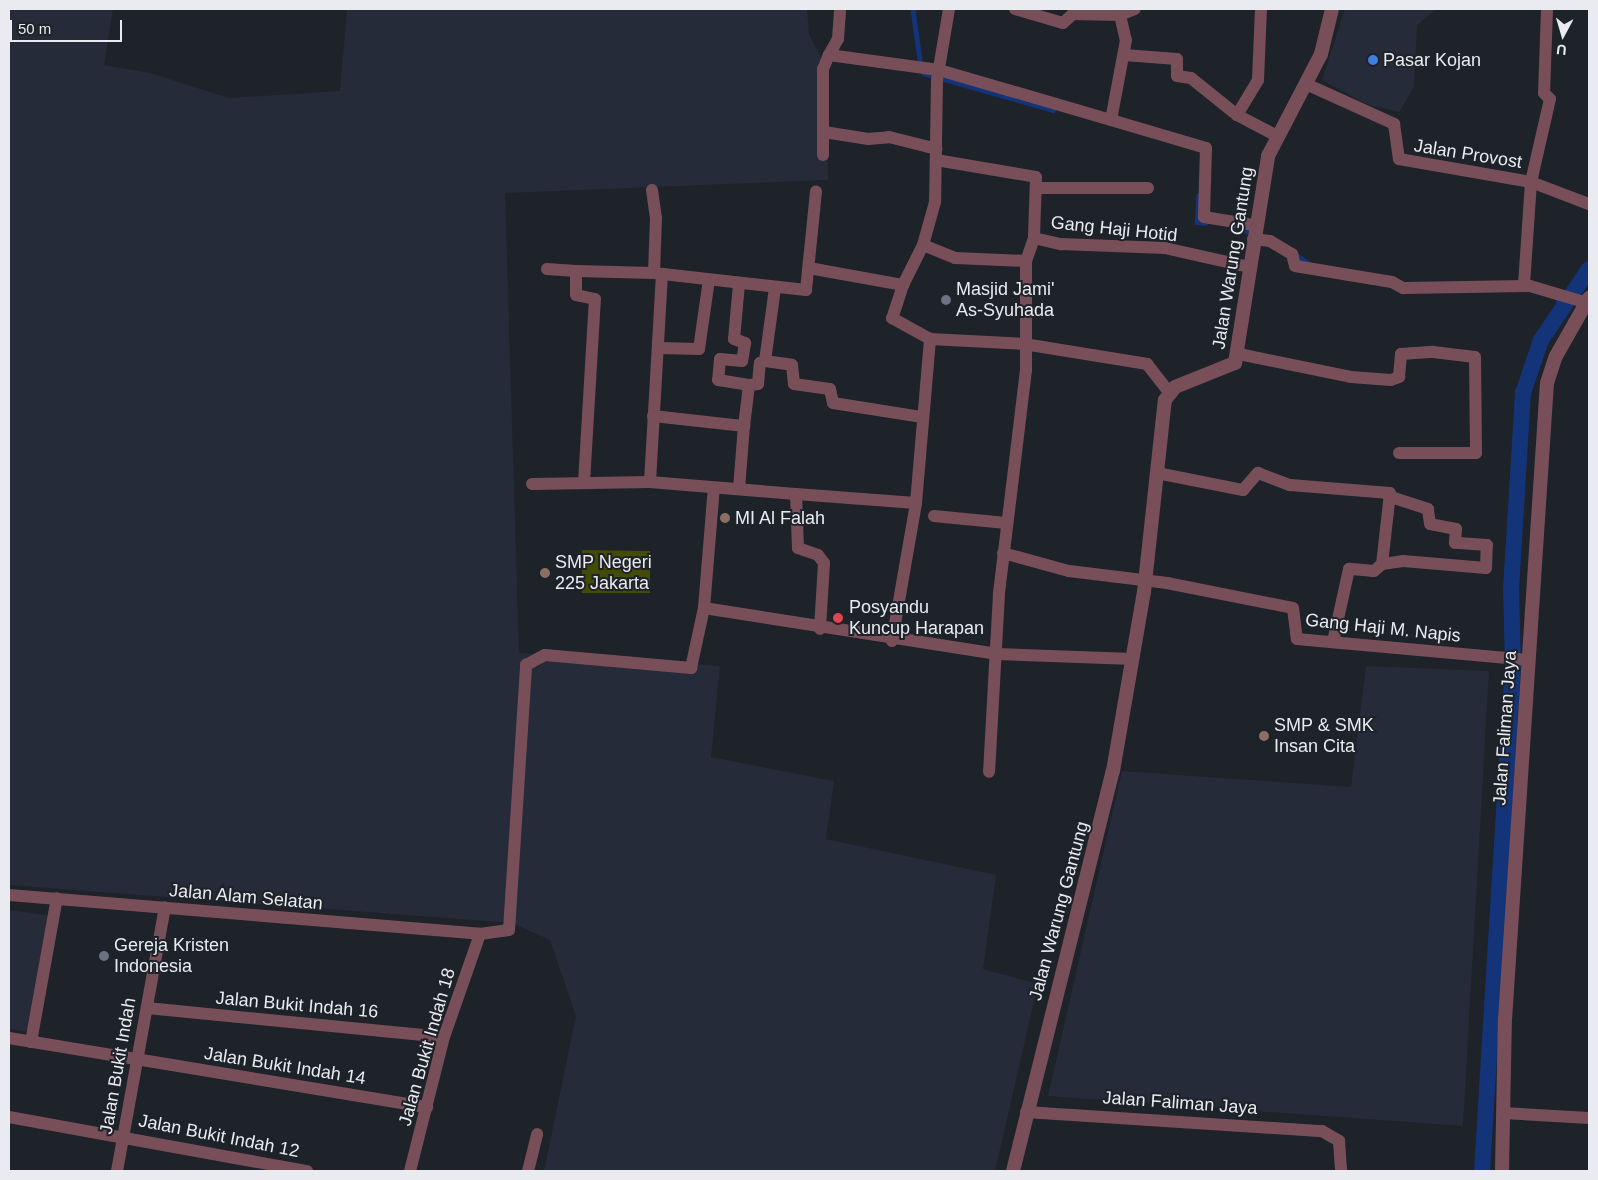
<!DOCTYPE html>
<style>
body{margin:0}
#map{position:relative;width:1598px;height:1180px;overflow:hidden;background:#1e2229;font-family:Arial,sans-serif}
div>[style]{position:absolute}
.built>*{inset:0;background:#252b38}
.green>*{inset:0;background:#444b04}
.stream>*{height:4.5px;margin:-2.25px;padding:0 2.25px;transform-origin:2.25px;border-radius:2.25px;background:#14347a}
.canal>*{height:16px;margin:-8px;padding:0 8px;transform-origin:8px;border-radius:8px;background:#14347a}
.minor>*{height:12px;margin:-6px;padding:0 6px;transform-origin:6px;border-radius:6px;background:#784f59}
.tertiary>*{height:14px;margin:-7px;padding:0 7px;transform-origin:7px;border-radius:7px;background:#784f59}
.dots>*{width:14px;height:14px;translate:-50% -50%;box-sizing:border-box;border:2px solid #1e2229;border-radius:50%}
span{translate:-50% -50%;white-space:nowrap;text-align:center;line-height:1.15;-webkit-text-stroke:4px #1e2229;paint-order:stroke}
.poi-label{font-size:18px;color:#e9ebf0}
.left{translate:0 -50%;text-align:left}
.street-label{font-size:18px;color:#e9ebf0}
.frame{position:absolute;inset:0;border:10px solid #e9ebf0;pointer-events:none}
.north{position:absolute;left:1538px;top:10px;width:50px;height:50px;-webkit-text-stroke:4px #1e2229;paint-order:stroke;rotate:186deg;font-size:14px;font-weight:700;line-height:20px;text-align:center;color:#e9ebf0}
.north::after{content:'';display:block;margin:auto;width:18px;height:22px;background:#e9ebf0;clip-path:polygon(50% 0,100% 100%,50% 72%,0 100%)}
.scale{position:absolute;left:10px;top:20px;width:112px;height:22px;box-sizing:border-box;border:2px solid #e9ebf0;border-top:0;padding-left:6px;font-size:15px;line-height:18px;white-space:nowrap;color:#e9ebf0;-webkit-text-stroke:4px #1e2229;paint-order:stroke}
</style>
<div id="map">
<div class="built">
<i style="clip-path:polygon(9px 9px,113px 9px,104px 65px,150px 73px,229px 98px,340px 91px,347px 9px,807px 9px,809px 34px,827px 70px,828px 180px,505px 193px,519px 653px,720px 666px,711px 757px,834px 781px,826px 839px,996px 875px,983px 969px,1038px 984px,995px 1171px,544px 1171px,576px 1016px,550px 940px,512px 923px,9px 885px)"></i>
<i style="clip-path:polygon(1345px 9px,1436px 9px,1417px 25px,1414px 87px,1399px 112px,1366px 104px,1322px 80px)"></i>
<i style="clip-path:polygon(1366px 666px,1489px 671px,1463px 1126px,1048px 1096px,1122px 771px,1351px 787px)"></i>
<i style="clip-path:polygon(9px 910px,54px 916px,31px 1032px,9px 1029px)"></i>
</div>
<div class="green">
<i style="clip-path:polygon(582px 550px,650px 551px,650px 593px,582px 593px)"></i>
</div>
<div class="stream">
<i style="left:913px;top:9px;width:59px;rotate:82.1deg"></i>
<i style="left:923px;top:73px;width:135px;rotate:15.9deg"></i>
<i style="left:1199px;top:195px;width:27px;rotate:94deg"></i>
<i style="left:1197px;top:222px;width:8px;rotate:7deg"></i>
<i style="left:1232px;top:227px;width:23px;rotate:15deg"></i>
<i style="left:1296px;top:255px;width:17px;rotate:33deg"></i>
<i style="left:1558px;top:300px;width:12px;rotate:31deg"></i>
</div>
<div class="canal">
<i style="left:1482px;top:1171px;width:508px;rotate:-86.5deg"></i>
<i style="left:1513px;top:664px;width:75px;rotate:-91.5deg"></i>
<i style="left:1511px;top:589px;width:196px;rotate:-86.5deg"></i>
<i style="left:1523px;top:393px;width:56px;rotate:-71.2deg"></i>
<i style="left:1541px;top:340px;width:86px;rotate:-55.9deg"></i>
</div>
<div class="minor">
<i style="left:949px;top:9px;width:72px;rotate:99.6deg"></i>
<i style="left:937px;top:80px;width:122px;rotate:90.9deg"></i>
<i style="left:935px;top:202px;width:45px;rotate:105.6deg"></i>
<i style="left:923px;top:245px;width:35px;rotate:22deg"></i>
<i style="left:955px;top:258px;width:71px;rotate:2.4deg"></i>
<i style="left:1015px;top:9px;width:50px;rotate:16.3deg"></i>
<i style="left:1063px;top:23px;width:13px;rotate:-42deg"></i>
<i style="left:1073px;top:14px;width:47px;rotate:1.2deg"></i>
<i style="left:1120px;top:15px;width:16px;rotate:-22deg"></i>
<i style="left:1547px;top:9px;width:84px;rotate:92deg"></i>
<i style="left:1544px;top:93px;width:8px;rotate:45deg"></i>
<i style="left:1550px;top:99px;width:85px;rotate:102.9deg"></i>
<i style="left:1531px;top:182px;width:62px;rotate:20.8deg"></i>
<i style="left:1120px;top:15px;width:26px;rotate:77deg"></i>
<i style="left:1126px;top:40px;width:81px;rotate:100.6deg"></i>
<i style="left:1111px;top:120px;width:99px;rotate:16.4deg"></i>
<i style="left:1206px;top:148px;width:69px;rotate:91.7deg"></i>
<i style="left:1204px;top:217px;width:51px;rotate:9.1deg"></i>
<i style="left:829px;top:55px;width:18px;rotate:-61deg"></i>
<i style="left:838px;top:39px;width:30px;rotate:-86deg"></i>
<i style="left:1124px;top:55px;width:53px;rotate:4.3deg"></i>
<i style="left:1177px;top:59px;width:17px;rotate:90deg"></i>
<i style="left:1177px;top:76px;width:14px;rotate:8deg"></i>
<i style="left:1191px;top:78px;width:59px;rotate:38.8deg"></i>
<i style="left:1237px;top:115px;width:45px;rotate:27.7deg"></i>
<i style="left:1306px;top:84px;width:97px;rotate:24.4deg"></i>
<i style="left:1394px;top:124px;width:35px;rotate:82deg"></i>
<i style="left:1399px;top:159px;width:134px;rotate:9.9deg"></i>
<i style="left:1531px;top:182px;width:104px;rotate:93.9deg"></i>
<i style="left:1237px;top:115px;width:41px;rotate:-59deg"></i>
<i style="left:1258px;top:80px;width:71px;rotate:-87.6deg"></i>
<i style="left:824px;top:132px;width:45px;rotate:9deg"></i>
<i style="left:868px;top:139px;width:21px;rotate:-5deg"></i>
<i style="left:889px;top:137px;width:49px;rotate:14deg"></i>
<i style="left:823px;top:155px;width:86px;rotate:-90deg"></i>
<i style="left:823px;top:69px;width:15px;rotate:-67deg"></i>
<i style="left:829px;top:55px;width:111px;rotate:7.8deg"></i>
<i style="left:939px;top:70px;width:179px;rotate:16.2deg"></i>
<i style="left:936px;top:160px;width:101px;rotate:9.6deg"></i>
<i style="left:1036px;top:177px;width:61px;rotate:91.9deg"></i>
<i style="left:1034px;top:238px;width:24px;rotate:109deg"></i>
<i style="left:1026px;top:261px;width:109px;rotate:90deg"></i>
<i style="left:1026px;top:370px;width:226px;rotate:96.9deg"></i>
<i style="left:999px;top:594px;width:178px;rotate:93.2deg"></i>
<i style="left:1036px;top:188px;width:112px"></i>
<i style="left:652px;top:190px;width:28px;rotate:82deg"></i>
<i style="left:656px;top:218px;width:55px;rotate:92.1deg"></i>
<i style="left:1034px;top:238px;width:28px;rotate:13deg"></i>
<i style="left:1061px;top:244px;width:104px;rotate:2.2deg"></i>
<i style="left:1165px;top:248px;width:86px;rotate:12.7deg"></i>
<i style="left:1253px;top:239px;width:17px;rotate:7deg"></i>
<i style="left:1270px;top:241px;width:26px;rotate:31deg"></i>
<i style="left:1292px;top:254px;width:12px;rotate:76deg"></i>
<i style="left:1295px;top:266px;width:98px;rotate:9.4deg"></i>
<i style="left:1392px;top:282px;width:13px;rotate:29deg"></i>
<i style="left:1403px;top:288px;width:127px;rotate:-0.9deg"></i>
<i style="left:1530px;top:286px;width:59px;rotate:16.6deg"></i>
<i style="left:809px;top:268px;width:96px;rotate:10.3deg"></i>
<i style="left:903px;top:285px;width:35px;rotate:108deg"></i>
<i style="left:892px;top:318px;width:43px;rotate:28.9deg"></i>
<i style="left:930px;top:339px;width:94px;rotate:3deg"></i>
<i style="left:1024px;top:344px;width:125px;rotate:9.2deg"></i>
<i style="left:1147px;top:364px;width:34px;rotate:52deg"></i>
<i style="left:547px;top:269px;width:29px;rotate:4deg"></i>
<i style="left:739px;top:284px;width:55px;rotate:95.2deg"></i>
<i style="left:734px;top:339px;width:12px;rotate:20deg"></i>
<i style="left:745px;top:343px;width:18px;rotate:99deg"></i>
<i style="left:742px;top:361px;width:22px;rotate:-175deg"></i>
<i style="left:720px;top:359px;width:21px;rotate:95deg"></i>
<i style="left:718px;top:380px;width:31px;rotate:9deg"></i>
<i style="left:749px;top:385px;width:9px;rotate:-6deg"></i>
<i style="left:758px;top:384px;width:21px;rotate:-85deg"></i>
<i style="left:760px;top:363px;width:5px;rotate:-22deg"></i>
<i style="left:765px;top:361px;width:74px;rotate:-82.2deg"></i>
<i style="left:903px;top:285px;width:45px;rotate:-63.4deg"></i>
<i style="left:658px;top:348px;width:41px;rotate:1.4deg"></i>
<i style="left:699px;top:349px;width:70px;rotate:-81.8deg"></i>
<i style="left:1239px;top:354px;width:114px;rotate:11.6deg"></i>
<i style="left:1351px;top:377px;width:40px;rotate:4.3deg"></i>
<i style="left:1391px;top:380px;width:9px;rotate:-21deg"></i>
<i style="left:1399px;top:377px;width:23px;rotate:-85deg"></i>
<i style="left:1401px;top:354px;width:32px;rotate:-4deg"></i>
<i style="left:1433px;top:352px;width:42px;rotate:6.8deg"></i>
<i style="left:1475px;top:357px;width:96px;rotate:89.4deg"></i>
<i style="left:1476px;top:453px;width:77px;rotate:180deg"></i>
<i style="left:765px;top:361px;width:27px;rotate:8deg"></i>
<i style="left:792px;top:365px;width:19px;rotate:84deg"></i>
<i style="left:794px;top:384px;width:36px;rotate:8deg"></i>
<i style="left:830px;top:389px;width:14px;rotate:78deg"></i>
<i style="left:833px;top:403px;width:89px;rotate:9deg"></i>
<i style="left:653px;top:416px;width:92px;rotate:6.3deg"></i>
<i style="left:744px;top:426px;width:41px;rotate:-83deg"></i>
<i style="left:1157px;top:473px;width:88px;rotate:11.2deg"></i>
<i style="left:1243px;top:490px;width:23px;rotate:-49deg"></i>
<i style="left:1258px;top:473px;width:34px;rotate:21deg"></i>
<i style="left:1290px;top:485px;width:100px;rotate:4.6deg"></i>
<i style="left:1390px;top:493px;width:71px;rotate:96.4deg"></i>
<i style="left:1382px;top:564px;width:11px;rotate:139deg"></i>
<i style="left:1374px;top:571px;width:25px;rotate:-175deg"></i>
<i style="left:1349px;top:569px;width:75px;rotate:102.4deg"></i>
<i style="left:650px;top:482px;width:208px;rotate:-86.7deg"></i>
<i style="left:584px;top:483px;width:184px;rotate:-86.6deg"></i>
<i style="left:595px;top:299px;width:19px;rotate:-168deg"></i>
<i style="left:576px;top:295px;width:24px;rotate:-90deg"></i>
<i style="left:576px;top:271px;width:78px;rotate:1.5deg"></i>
<i style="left:654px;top:273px;width:153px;rotate:6.4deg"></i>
<i style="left:806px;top:290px;width:99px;rotate:-84.2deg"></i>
<i style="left:532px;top:484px;width:118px;rotate:-1deg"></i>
<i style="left:650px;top:482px;width:146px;rotate:4.7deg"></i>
<i style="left:796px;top:494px;width:54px;rotate:87.9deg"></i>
<i style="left:798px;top:548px;width:21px;rotate:19deg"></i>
<i style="left:818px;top:555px;width:10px;rotate:53deg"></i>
<i style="left:824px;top:563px;width:66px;rotate:93.5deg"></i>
<i style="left:739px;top:489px;width:63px;rotate:-85.5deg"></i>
<i style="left:796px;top:494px;width:120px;rotate:4.3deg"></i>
<i style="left:934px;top:516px;width:72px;rotate:5.6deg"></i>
<i style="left:1003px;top:553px;width:68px;rotate:15.3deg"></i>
<i style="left:1069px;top:571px;width:99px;rotate:7deg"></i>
<i style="left:1167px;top:583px;width:128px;rotate:11.2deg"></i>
<i style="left:1293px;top:608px;width:31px;rotate:83deg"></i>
<i style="left:1297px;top:639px;width:232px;rotate:5.2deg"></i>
<i style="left:1382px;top:564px;width:21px;rotate:-8deg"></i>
<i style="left:1403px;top:561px;width:83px;rotate:4.8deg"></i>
<i style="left:1486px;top:568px;width:23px;rotate:-88deg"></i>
<i style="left:1487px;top:545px;width:32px;rotate:-176deg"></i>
<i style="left:1455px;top:543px;width:14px;rotate:-86deg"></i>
<i style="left:1456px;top:529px;width:26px;rotate:-169deg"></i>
<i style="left:1430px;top:524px;width:15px;rotate:-98deg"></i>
<i style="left:1428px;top:509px;width:39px;rotate:-162deg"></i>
<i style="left:704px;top:608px;width:297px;rotate:8.9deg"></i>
<i style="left:997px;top:654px;width:136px;rotate:2.1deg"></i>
<i style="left:892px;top:641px;width:140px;rotate:-80.1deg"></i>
<i style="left:916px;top:503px;width:165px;rotate:-85.1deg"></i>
<i style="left:9px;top:895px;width:473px;rotate:4.7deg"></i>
<i style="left:480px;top:934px;width:29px;rotate:-8deg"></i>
<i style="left:509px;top:930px;width:266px;rotate:-86.3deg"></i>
<i style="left:526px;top:665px;width:21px;rotate:-28deg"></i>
<i style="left:545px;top:655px;width:147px;rotate:5.1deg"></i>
<i style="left:691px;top:668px;width:61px;rotate:-77.8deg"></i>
<i style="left:704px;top:608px;width:121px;rotate:-85.3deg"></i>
<i style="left:147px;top:1008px;width:298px;rotate:5.6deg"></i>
<i style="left:9px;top:1038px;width:424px;rotate:9.4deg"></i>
<i style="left:31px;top:1042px;width:146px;rotate:-79.8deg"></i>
<i style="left:1026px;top:1112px;width:297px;rotate:3.7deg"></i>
<i style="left:1322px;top:1131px;width:20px;rotate:30deg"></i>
<i style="left:1339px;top:1141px;width:30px;rotate:86deg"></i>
<i style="left:1503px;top:1113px;width:86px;rotate:3.3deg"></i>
<i style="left:9px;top:1117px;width:303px;rotate:10.3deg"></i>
<i style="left:117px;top:1171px;width:268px;rotate:-79.7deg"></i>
<i style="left:410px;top:1171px;width:138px;rotate:-75.8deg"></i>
<i style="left:444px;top:1037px;width:109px;rotate:-70.7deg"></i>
<i style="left:528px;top:1171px;width:38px;rotate:-76deg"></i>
</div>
<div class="tertiary">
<i style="left:1013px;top:1171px;width:412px;rotate:-76deg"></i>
<i style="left:1113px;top:771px;width:182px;rotate:-80.2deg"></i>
<i style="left:1144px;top:592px;width:193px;rotate:-83.8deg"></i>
<i style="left:1165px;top:400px;width:16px;rotate:-52deg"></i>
<i style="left:1175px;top:387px;width:65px;rotate:-21.8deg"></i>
<i style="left:1235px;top:363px;width:210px;rotate:-80.9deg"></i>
<i style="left:1268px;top:156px;width:115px;rotate:-62.5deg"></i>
<i style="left:1321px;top:54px;width:46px;rotate:-76.3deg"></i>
<i style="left:1502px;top:1171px;width:151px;rotate:-88.9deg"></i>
<i style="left:1505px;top:1020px;width:638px;rotate:-86.23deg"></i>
<i style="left:1547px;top:383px;width:28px;rotate:-72deg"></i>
<i style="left:1556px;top:356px;width:67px;rotate:-60.4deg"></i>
</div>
<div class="dots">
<i style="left:1373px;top:60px;background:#3f7fe0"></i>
<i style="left:946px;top:300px;background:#6b7280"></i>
<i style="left:725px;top:518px;background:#8d6e63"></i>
<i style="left:545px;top:573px;background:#8d6e63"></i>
<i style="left:838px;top:618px;background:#e0444e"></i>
<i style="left:1264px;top:736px;background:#8d6e63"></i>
<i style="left:104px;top:956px;background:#6b7280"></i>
</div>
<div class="poi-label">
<span class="left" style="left:1383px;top:60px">Pasar Kojan</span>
<span class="left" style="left:956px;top:300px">Masjid Jami'<br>As-Syuhada</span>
<span class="left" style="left:735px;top:518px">MI Al Falah</span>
<span class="left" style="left:555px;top:573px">SMP Negeri<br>225 Jakarta</span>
<span class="left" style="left:849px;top:618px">Posyandu<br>Kuncup Harapan</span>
<span class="left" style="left:1274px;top:736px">SMP &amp; SMK<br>Insan Cita</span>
<span class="left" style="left:114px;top:956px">Gereja Kristen<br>Indonesia</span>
</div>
<div class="street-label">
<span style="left:1468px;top:154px;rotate:9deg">Jalan Provost</span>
<span style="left:1114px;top:229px;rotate:6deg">Gang Haji Hotid</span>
<span style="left:1233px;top:258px;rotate:-81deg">Jalan Warung Gantung</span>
<span style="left:1383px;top:628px;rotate:6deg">Gang Haji M. Napis</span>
<span style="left:1505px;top:728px;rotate:-86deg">Jalan Faliman Jaya</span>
<span style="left:246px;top:897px;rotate:5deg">Jalan Alam Selatan</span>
<span style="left:1059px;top:911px;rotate:-75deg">Jalan Warung Gantung</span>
<span style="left:297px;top:1005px;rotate:5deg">Jalan Bukit Indah 16</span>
<span style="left:427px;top:1047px;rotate:-74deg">Jalan Bukit Indah 18</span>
<span style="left:118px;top:1066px;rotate:-80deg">Jalan Bukit Indah</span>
<span style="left:285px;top:1066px;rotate:9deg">Jalan Bukit Indah 14</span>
<span style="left:1180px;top:1103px;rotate:4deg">Jalan Faliman Jaya</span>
<span style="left:219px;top:1136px;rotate:11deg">Jalan Bukit Indah 12</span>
</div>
<div class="frame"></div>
<div class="north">U</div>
<div class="scale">50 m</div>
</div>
